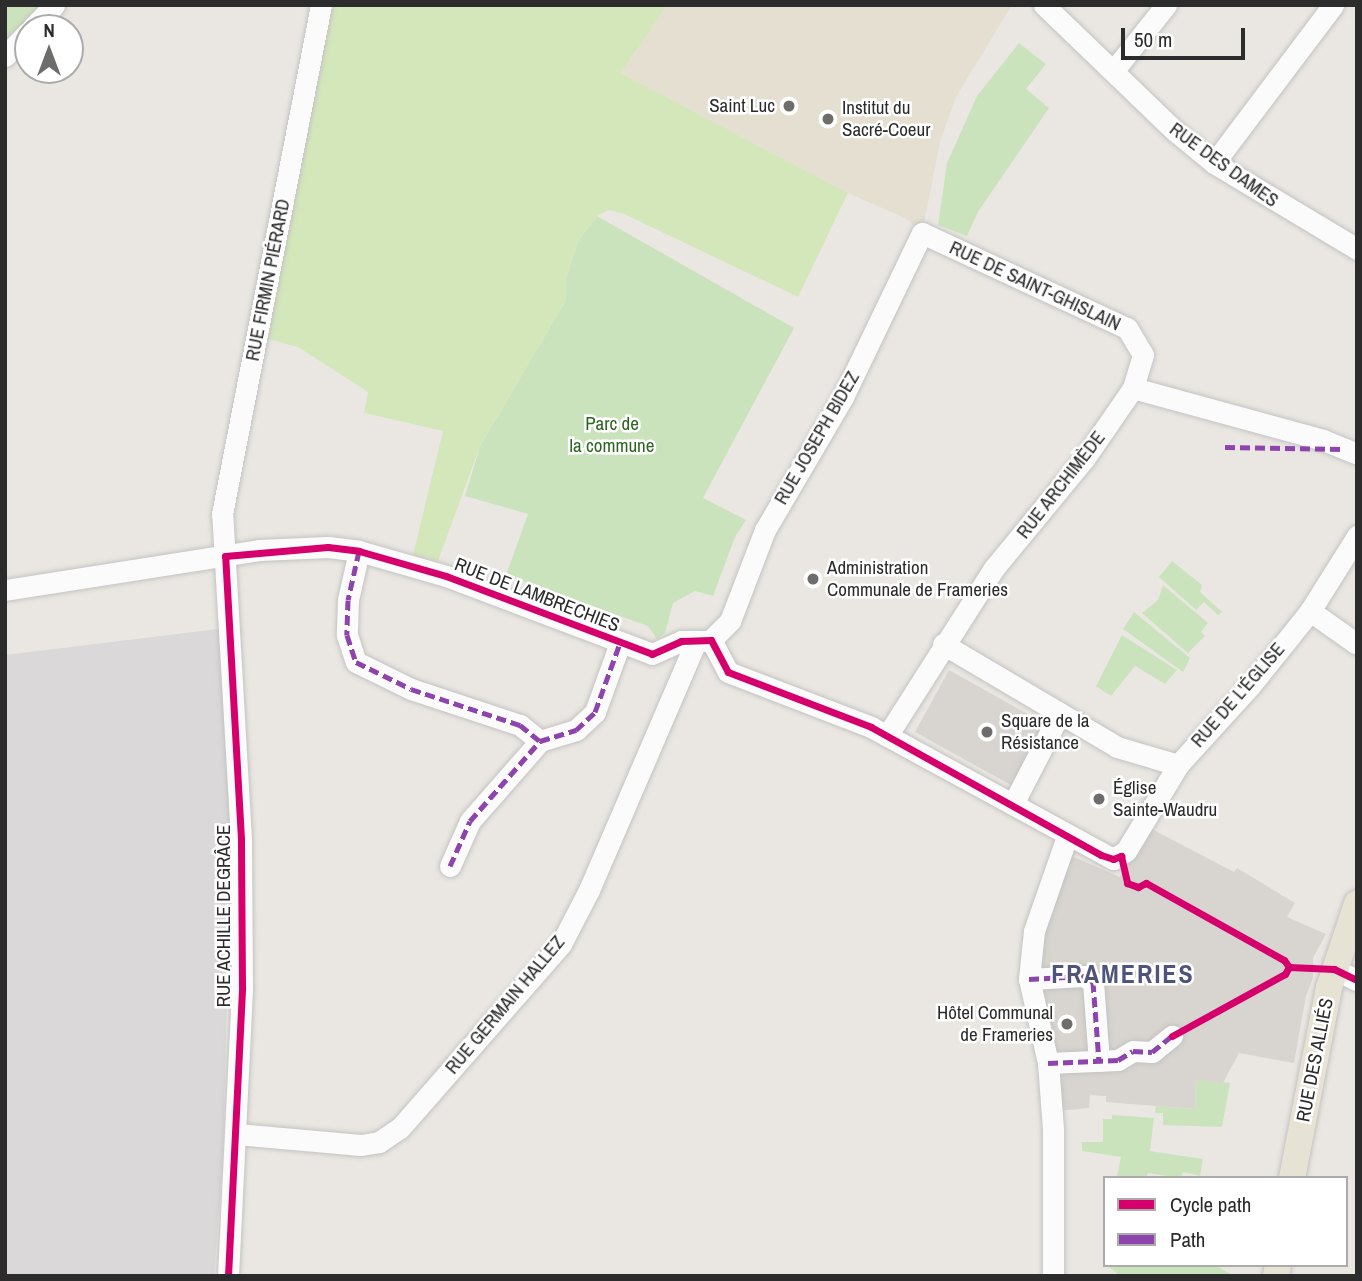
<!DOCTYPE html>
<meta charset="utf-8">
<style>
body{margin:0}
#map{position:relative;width:1362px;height:1281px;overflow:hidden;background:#eae7e2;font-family:"Archivo Narrow",sans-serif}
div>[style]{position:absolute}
.industrial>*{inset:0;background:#dad8d9}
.education>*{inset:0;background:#e4dfd1}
.green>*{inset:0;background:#cbe3bd}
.pitch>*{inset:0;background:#d4e7bb}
.plaza>*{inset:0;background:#d8d5d0}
.roads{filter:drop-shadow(0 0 2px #c3c3c2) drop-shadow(0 0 2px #c3c3c2)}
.minor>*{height:21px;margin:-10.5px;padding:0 10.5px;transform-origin:10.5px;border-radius:10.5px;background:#fcfbfb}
.major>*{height:26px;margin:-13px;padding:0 13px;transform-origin:13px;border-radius:13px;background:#e6e3d5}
.quiet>*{height:5px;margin-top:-2.5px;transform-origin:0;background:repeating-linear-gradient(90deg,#8e44ad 0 10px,transparent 0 15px)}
.cycleway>*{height:7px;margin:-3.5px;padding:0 3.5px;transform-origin:3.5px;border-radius:3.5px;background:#d6006c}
.dots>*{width:19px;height:19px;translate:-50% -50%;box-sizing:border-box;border:4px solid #fff;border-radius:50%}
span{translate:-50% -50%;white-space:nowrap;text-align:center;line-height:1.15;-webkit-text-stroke:5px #fff;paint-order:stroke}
.poi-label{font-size:19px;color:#2c2c2c}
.right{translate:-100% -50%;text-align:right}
.left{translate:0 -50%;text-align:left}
.street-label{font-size:19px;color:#2c2c2c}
.park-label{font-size:19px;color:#2a661f}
.district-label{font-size:26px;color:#4e547a;font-weight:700;letter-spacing:2px}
.frame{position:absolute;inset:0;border:7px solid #2c2c2c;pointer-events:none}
.legend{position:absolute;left:1103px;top:1176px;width:245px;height:91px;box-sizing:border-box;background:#fff;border:2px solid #ababab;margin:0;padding:9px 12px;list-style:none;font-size:21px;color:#2c2c2c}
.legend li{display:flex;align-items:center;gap:14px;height:35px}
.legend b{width:35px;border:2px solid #ababab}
.north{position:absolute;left:14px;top:14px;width:70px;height:70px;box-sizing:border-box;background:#fff;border:2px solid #ababab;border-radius:50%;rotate:0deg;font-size:19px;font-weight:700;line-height:28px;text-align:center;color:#2c2c2c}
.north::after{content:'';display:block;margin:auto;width:24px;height:32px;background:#6e6d6c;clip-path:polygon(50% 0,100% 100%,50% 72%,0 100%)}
.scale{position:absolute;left:1121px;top:28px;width:124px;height:32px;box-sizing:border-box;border:4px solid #2c2c2c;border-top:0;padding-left:9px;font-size:21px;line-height:24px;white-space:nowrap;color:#2c2c2c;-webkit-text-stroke:5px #fff;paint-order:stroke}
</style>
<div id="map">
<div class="industrial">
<i style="clip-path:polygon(226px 628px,230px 885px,223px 1151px,214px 1276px,5px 1276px,5px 655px)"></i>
</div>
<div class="education">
<i style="clip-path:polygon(667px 5px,1012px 5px,956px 97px,940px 142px,922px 233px,905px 218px,848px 193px,621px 73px)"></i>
</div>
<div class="green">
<i style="clip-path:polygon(5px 5px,54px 5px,5px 56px)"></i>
<i style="clip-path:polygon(1019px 43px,1046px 64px,1026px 89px,1049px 108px,978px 212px,967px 236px,938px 225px,947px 163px,977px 96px)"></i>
<i style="clip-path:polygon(597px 216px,794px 328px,703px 498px,746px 520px,735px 537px,713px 596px,695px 591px,673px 603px,665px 633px,657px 639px,648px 626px,506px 575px,528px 514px,465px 496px,480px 446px,566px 300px,566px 278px,578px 241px)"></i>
<i style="clip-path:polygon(1172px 561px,1202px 585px,1200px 592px,1222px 612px,1218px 615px,1204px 602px,1196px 610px,1159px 577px)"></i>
<i style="clip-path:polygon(1163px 585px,1208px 623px,1201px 632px,1205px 636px,1188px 653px,1142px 613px,1158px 600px)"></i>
<i style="clip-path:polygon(1134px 612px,1190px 658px,1183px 672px,1123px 629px)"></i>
<i style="clip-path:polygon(1122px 635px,1177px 670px,1165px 684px,1135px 666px,1111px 696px,1096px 686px)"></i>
<i style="clip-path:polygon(1196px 1079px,1230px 1083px,1222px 1127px,1163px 1125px,1163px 1113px,1155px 1113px,1156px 1106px,1195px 1109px)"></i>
<i style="clip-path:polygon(1112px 1115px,1154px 1118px,1150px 1151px,1203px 1159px,1200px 1176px,1183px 1172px,1181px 1178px,1148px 1173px,1146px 1178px,1122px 1178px,1117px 1176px,1121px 1157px,1082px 1151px,1082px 1142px,1103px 1142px,1103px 1119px,1112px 1119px)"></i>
<i style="clip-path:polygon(1215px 1265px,1234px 1276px,1120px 1276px,1108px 1266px)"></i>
</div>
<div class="pitch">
<i style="clip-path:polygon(321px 5px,667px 5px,621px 73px,848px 193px,798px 297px,624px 214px,609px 210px,597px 216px,578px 241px,566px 278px,566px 300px,480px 446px,438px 561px,413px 555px,443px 431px,364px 413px,368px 392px,298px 347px,257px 336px)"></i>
</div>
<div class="plaza">
<i style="clip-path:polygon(949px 670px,1060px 732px,1025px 793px,915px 732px)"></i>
<i style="clip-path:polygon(1146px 826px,1234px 872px,1237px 868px,1247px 874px,1295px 903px,1287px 917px,1326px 934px,1313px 958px,1313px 978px,1306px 996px,1294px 1063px,1239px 1053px,1223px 1083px,1196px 1080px,1195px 1109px,1106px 1102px,1106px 1096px,1090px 1095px,1089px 1108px,1059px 1111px,1046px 999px,1034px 963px,1067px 854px,1120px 877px)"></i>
</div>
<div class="roads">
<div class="minor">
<i style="left:1044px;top:5px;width:182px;rotate:43.9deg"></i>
<i style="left:1175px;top:131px;width:50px;rotate:39.4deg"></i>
<i style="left:1214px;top:163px;width:167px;rotate:31deg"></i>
<i style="left:32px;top:28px;width:32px;rotate:-46deg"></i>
<i style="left:5px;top:56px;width:33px;rotate:-46deg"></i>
<i style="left:1114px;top:70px;width:83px;rotate:-51.3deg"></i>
<i style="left:1214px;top:163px;width:198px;rotate:-53deg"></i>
<i style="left:1133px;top:388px;width:197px;rotate:15.3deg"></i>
<i style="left:1323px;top:440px;width:37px;rotate:22deg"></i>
<i style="left:359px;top:551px;width:50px;rotate:102.7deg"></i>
<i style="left:348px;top:600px;width:35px;rotate:92deg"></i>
<i style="left:347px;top:635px;width:28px;rotate:72deg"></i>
<i style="left:356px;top:662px;width:61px;rotate:26.1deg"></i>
<i style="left:411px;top:689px;width:115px;rotate:18.3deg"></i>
<i style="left:520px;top:725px;width:26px;rotate:39deg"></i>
<i style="left:540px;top:741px;width:38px;rotate:-17deg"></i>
<i style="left:576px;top:730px;width:26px;rotate:-43deg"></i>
<i style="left:595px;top:712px;width:73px;rotate:-70.1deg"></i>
<i style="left:5px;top:590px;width:257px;rotate:-8.9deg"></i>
<i style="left:259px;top:550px;width:69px;rotate:-2.5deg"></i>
<i style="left:328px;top:547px;width:31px;rotate:7deg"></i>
<i style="left:359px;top:551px;width:91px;rotate:16deg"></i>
<i style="left:446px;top:576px;width:220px;rotate:20.7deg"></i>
<i style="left:652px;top:654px;width:32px;rotate:-24deg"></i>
<i style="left:681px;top:641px;width:24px"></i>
<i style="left:1310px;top:611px;width:57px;rotate:35.1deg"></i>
<i style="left:711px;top:640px;width:27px;rotate:-45deg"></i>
<i style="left:730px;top:621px;width:97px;rotate:-69deg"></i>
<i style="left:765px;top:530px;width:154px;rotate:-59.6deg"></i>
<i style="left:843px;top:397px;width:182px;rotate:-64.3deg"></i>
<i style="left:922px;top:233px;width:226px;rotate:24.9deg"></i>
<i style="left:1127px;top:328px;width:31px;rotate:59deg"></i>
<i style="left:1143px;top:355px;width:34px;rotate:107deg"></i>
<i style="left:1133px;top:388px;width:86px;rotate:124.6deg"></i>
<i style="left:1084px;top:459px;width:141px;rotate:129.5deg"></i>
<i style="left:994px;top:568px;width:199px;rotate:122.5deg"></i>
<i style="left:711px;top:640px;width:36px;rotate:62deg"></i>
<i style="left:728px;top:672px;width:153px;rotate:21deg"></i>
<i style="left:871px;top:727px;width:276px;rotate:28.6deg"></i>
<i style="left:1113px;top:859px;width:15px;rotate:-32deg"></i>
<i style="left:1126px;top:851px;width:100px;rotate:-58.8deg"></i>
<i style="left:1178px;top:765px;width:107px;rotate:-47.7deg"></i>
<i style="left:1250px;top:686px;width:96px;rotate:-51.3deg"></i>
<i style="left:1310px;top:611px;width:89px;rotate:-57.9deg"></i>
<i style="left:943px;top:644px;width:202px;rotate:30.6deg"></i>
<i style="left:1117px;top:747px;width:64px;rotate:16.4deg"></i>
<i style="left:1013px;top:804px;width:102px;rotate:-62.7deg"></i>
<i style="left:450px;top:866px;width:49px;rotate:-66deg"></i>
<i style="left:470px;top:821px;width:106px;rotate:-48.8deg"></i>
<i style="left:1334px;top:969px;width:25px;rotate:26deg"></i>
<i style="left:1029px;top:979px;width:55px;rotate:-3.1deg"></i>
<i style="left:1084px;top:976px;width:11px;rotate:34deg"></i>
<i style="left:1093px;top:982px;width:79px;rotate:85.7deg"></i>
<i style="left:1048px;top:1063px;width:70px;rotate:-2.5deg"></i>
<i style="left:1118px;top:1060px;width:17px;rotate:-31deg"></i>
<i style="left:1133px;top:1051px;width:19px;rotate:3deg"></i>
<i style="left:1152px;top:1052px;width:26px;rotate:-39deg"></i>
<i style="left:237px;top:1134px;width:124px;rotate:5.1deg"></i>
<i style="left:361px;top:1145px;width:18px;rotate:-9deg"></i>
<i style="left:379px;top:1142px;width:25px;rotate:-34deg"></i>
<i style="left:400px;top:1128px;width:244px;rotate:-48.8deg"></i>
<i style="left:561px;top:944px;width:61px;rotate:-62.6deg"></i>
<i style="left:589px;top:890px;width:271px;rotate:-66.7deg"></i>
<i style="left:228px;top:1276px;width:289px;rotate:-87.2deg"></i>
<i style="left:242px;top:987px;width:148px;rotate:-90.4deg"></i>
<i style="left:241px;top:839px;width:326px;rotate:-93.3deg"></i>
<i style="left:222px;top:514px;width:519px;rotate:-78.99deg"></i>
<i style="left:1053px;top:1276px;width:147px;rotate:-90deg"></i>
<i style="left:1053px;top:1129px;width:66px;rotate:-94.3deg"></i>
<i style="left:1048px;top:1063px;width:86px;rotate:-102.7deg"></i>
<i style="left:1029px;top:979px;width:48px;rotate:-84.1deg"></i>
<i style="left:1034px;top:931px;width:101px;rotate:-70.8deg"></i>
</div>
<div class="major">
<i style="left:1292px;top:1178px;width:194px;rotate:-79deg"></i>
<i style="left:1329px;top:988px;width:89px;rotate:-71.6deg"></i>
<i style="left:1276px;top:1276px;width:11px;rotate:-80deg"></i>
</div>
</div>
<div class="quiet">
<i style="left:1225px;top:447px;width:119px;rotate:1deg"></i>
<i style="left:359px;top:551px;width:50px;rotate:102.7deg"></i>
<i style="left:348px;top:600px;width:35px;rotate:92deg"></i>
<i style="left:347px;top:635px;width:28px;rotate:72deg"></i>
<i style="left:356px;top:662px;width:61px;rotate:26.1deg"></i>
<i style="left:411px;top:689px;width:115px;rotate:18.3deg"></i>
<i style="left:520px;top:725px;width:26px;rotate:39deg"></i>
<i style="left:540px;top:741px;width:38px;rotate:-17deg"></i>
<i style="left:576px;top:730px;width:26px;rotate:-43deg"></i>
<i style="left:595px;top:712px;width:73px;rotate:-70.1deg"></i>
<i style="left:450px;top:866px;width:49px;rotate:-66deg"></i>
<i style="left:470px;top:821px;width:106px;rotate:-48.8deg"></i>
<i style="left:1029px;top:979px;width:55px;rotate:-3.1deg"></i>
<i style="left:1084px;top:976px;width:11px;rotate:34deg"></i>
<i style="left:1093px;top:982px;width:79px;rotate:85.7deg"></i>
<i style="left:1048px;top:1063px;width:70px;rotate:-2.5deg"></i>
<i style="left:1118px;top:1060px;width:17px;rotate:-31deg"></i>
<i style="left:1133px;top:1051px;width:19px;rotate:3deg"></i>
<i style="left:1152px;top:1052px;width:26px;rotate:-39deg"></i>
</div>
<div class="cycleway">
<i style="left:1172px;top:1036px;width:129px;rotate:-28.8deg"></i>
<i style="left:1285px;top:974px;width:8px;rotate:-60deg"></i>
<i style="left:228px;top:1276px;width:289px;rotate:-87.2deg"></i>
<i style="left:242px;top:987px;width:148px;rotate:-90.4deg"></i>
<i style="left:241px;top:839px;width:283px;rotate:-93.2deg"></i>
<i style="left:225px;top:556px;width:103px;rotate:-5deg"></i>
<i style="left:328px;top:547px;width:31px;rotate:7deg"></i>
<i style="left:359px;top:551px;width:91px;rotate:16deg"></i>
<i style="left:446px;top:576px;width:220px;rotate:20.7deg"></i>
<i style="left:652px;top:654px;width:32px;rotate:-24deg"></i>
<i style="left:681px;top:641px;width:30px;rotate:-2deg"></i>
<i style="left:711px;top:640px;width:36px;rotate:62deg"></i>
<i style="left:728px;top:672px;width:153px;rotate:21deg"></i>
<i style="left:871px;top:727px;width:263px;rotate:29.1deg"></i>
<i style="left:1101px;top:855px;width:13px;rotate:18deg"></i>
<i style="left:1113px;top:859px;width:9px;rotate:-21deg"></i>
<i style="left:1121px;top:856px;width:28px;rotate:77deg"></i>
<i style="left:1127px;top:883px;width:12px;rotate:20deg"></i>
<i style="left:1138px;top:887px;width:9px;rotate:-27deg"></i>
<i style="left:1146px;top:883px;width:158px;rotate:29.2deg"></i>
<i style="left:1284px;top:960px;width:9px;rotate:54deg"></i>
<i style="left:1289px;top:967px;width:45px;rotate:2.5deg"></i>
<i style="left:1334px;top:969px;width:25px;rotate:26deg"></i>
</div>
<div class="dots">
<i style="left:789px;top:106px;background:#6e6d6c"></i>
<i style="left:828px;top:119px;background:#6e6d6c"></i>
<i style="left:813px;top:579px;background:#6e6d6c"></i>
<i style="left:987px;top:732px;background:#6e6d6c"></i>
<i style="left:1099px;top:799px;background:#6e6d6c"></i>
<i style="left:1067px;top:1024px;background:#6e6d6c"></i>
</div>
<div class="poi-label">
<span class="right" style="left:775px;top:106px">Saint Luc</span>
<span class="left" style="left:842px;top:119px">Institut du<br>Sacré-Coeur</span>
<span class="left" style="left:827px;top:579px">Administration<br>Communale de Frameries</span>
<span class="left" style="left:1001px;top:732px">Square de la<br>Résistance</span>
<span class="left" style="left:1113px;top:799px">Église<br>Sainte-Waudru</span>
<span class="right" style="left:1053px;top:1024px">Hôtel Communal<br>de Frameries</span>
</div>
<div class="street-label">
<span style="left:1224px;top:165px;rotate:36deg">RUE DES DAMES</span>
<span style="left:268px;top:280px;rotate:-79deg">RUE FIRMIN PIÉRARD</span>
<span style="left:1035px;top:286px;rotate:25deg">RUE DE SAINT-GHISLAIN</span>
<span style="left:817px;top:438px;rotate:-60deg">RUE JOSEPH BIDEZ</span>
<span style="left:1061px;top:485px;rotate:-52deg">RUE ARCHIMÈDE</span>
<span style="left:537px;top:595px;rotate:21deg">RUE DE LAMBRECHIES</span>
<span style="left:1238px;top:695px;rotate:-49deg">RUE DE L'ÉGLISE</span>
<span style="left:224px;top:916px;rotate:-90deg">RUE ACHILLE DEGRÂCE</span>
<span style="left:505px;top:1005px;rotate:-50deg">RUE GERMAIN HALLEZ</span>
<span style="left:1315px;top:1060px;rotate:-79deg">RUE DES ALLIÉS</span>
</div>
<div class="park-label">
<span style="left:612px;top:435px">Parc de<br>la commune</span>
</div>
<div class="district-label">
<span style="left:1123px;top:974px">FRAMERIES</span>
</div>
<div class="frame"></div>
<ul class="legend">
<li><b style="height:9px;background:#d6006c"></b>Cycle path</li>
<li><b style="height:9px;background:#8e44ad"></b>Path</li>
</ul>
<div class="north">N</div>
<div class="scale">50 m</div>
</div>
